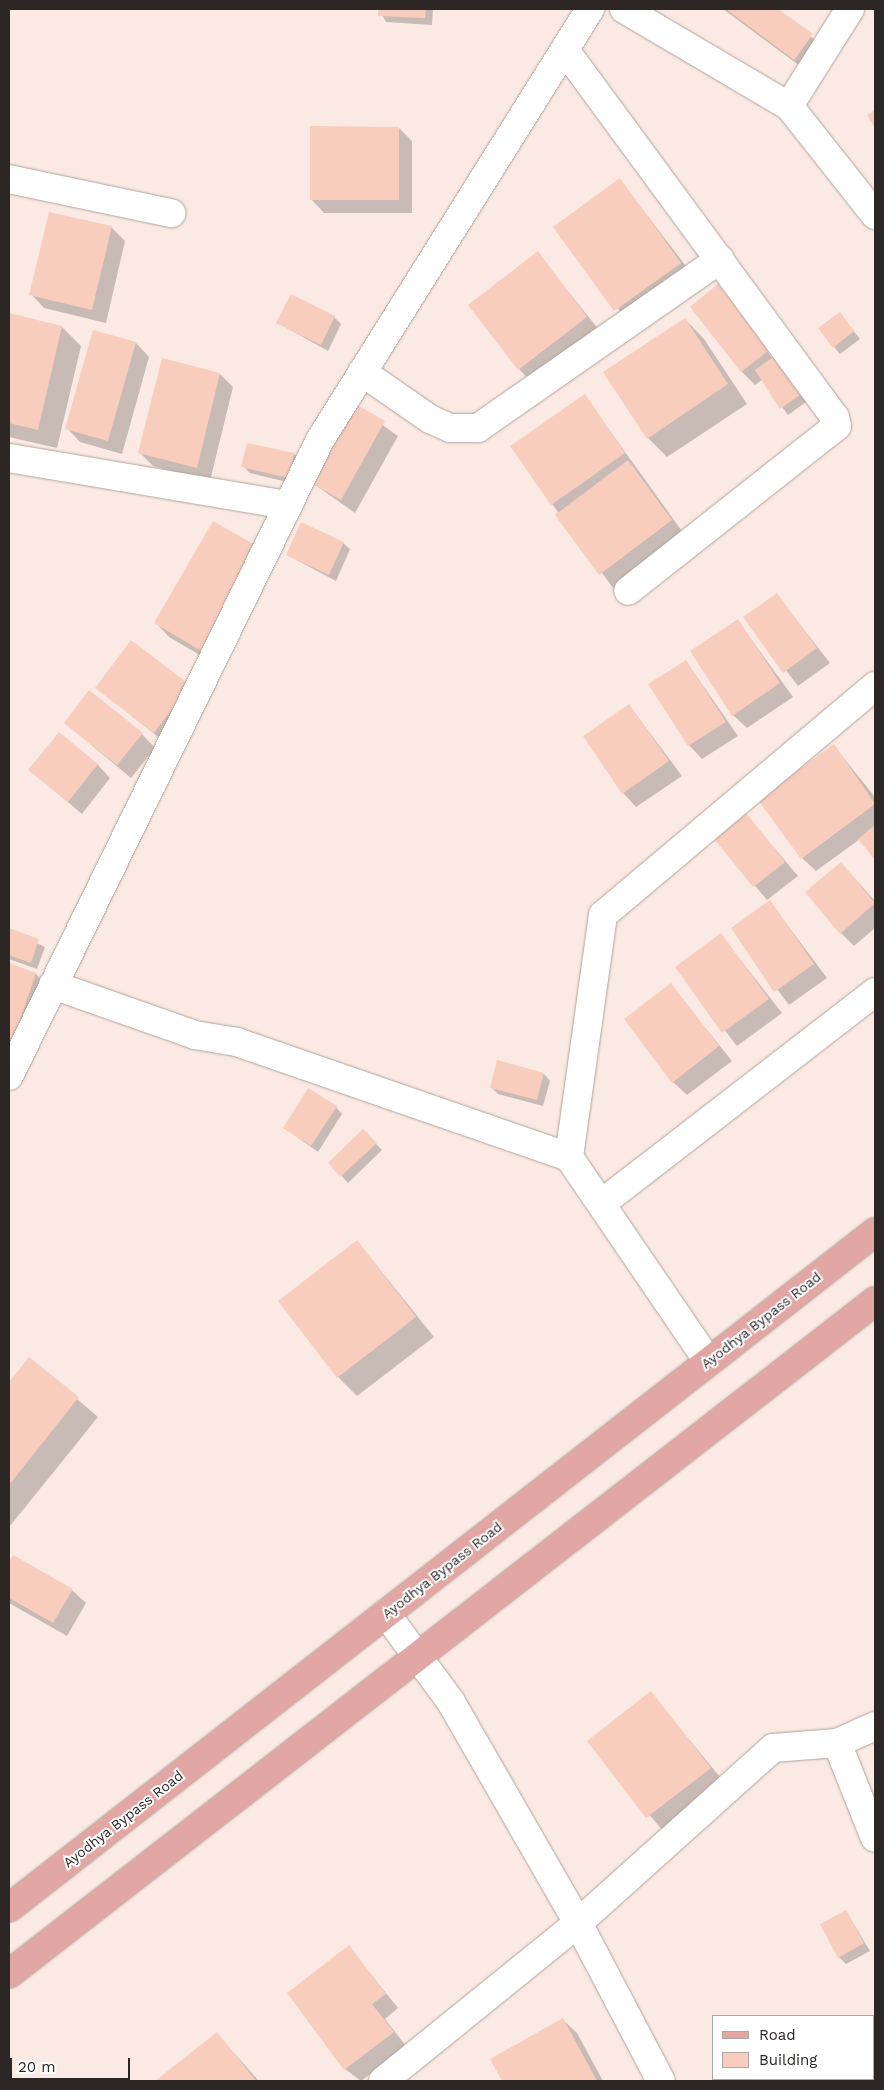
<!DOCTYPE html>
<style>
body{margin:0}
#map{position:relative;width:884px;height:2090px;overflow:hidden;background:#faeae3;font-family:"Work Sans",sans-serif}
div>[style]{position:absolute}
.shadow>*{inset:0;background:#0003}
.building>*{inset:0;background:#f8cdbd}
.roads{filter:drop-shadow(0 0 1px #b1a29c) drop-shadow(0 0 1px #b1a29c)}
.minor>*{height:28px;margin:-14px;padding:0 14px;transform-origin:14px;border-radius:14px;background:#fff}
.primary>*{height:28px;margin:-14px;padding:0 14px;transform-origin:14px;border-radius:14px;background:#e2a7a4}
span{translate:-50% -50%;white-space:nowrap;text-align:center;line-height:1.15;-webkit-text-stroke:4px #fff;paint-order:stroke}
.street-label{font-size:14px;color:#2c2724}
.frame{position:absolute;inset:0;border:10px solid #2c2724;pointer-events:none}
.legend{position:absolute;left:712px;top:2015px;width:162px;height:65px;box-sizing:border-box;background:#fff;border:1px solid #aba9a7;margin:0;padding:6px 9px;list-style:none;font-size:15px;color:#2c2724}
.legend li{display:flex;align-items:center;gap:10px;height:25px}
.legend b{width:25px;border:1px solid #aba9a7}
.scale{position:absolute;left:10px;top:2058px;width:120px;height:22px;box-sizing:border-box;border:2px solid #2c2724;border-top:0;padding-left:6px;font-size:15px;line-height:18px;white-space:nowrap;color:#2c2724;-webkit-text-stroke:4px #fff;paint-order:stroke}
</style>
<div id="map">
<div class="shadow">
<i style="clip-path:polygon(379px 9px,433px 9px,432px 25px,386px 22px)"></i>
<i style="clip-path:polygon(723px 9px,776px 9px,826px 49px,808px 72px)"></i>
<i style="clip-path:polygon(399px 128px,412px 141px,412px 213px,324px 213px,311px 199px)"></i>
<i style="clip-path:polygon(620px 180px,699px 283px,635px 330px,554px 227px)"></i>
<i style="clip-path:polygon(111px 227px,125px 241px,106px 323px,44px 308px,31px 294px)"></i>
<i style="clip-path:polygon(537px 253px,600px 331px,532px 383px,519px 369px)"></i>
<i style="clip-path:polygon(717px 286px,806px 402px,788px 415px,762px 380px,755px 385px,742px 372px,691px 307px)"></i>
<i style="clip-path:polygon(9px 314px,62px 327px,81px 346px,57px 448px,9px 437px)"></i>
<i style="clip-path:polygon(840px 314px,860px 339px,840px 354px,834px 347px)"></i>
<i style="clip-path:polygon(334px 317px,341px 324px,328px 351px,278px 323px)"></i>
<i style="clip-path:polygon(685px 319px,704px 339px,747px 404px,667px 457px,648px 438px)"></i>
<i style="clip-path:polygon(94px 331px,136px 343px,149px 357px,122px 454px,80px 442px,67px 428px)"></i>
<i style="clip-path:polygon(220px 374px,233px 387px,210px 481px,153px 466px,140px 453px)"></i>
<i style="clip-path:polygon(585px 396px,684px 534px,613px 588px,552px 504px)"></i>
<i style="clip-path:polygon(354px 405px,398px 436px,355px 513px,311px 482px)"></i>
<i style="clip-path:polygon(248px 444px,294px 454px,301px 461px,295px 484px,250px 473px,243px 466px)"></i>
<i style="clip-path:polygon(214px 523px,217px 665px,169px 637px,156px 623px)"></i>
<i style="clip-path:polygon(343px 543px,350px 549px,336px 581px,287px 555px)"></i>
<i style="clip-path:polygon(777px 595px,830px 663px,798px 686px,745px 617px)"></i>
<i style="clip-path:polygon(738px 621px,793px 697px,747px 728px,733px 715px)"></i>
<i style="clip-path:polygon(686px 661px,738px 736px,702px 759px,689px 745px)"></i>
<i style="clip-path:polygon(189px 686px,168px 745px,97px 688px)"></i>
<i style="clip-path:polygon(629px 705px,682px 776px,636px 807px,623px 793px)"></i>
<i style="clip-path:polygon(65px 723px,142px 734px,155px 748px,131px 778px)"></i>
<i style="clip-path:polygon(834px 746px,875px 797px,875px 858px,860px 839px,816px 871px,802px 858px)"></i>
<i style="clip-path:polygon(97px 764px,110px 778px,82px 814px,30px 770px)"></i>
<i style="clip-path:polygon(743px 811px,798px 876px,767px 900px,713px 835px)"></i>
<i style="clip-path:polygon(841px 863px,875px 901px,875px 928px,854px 946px,841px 933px)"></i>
<i style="clip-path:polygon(770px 902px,827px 978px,789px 1005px,732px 929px)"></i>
<i style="clip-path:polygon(9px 930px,45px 947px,37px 969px,9px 959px)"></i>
<i style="clip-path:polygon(721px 935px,782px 1013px,737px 1046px,676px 968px)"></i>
<i style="clip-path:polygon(9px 965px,36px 974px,49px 988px,9px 1054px)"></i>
<i style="clip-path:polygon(670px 984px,732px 1061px,687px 1095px,673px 1082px)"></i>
<i style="clip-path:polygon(544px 1074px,550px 1081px,543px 1106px,498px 1094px,491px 1087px)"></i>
<i style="clip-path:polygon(336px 1107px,342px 1114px,318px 1152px,284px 1128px)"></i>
<i style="clip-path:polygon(363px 1131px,382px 1150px,348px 1183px,330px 1163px)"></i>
<i style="clip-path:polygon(357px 1241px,434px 1337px,357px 1396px,338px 1377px)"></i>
<i style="clip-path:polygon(29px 1358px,98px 1417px,10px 1526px,9px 1384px)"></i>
<i style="clip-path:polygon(14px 1556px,72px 1590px,86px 1603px,67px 1636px,9px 1603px,9px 1565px)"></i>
<i style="clip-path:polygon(650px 1692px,729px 1788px,667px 1836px,589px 1741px)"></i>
<i style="clip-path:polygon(846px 1911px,870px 1951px,846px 1964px,839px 1957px)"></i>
<i style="clip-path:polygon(349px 1947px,398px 2008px,385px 2019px,406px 2046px,361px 2081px,345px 2069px,288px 1993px)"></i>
<i style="clip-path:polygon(563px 2020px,577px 2033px,603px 2081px,503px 2081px,492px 2059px)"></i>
<i style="clip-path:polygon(217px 2034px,259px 2081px,157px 2081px)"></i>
</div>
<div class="building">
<i style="clip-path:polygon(378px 9px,426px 9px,425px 18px,378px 16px)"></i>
<i style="clip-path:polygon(726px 9px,778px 9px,813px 34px,794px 60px)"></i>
<i style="clip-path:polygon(875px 110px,875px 128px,867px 115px)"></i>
<i style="clip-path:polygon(310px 126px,399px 127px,399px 200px,310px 200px)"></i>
<i style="clip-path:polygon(620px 178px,681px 263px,614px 311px,553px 227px)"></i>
<i style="clip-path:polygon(49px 212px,112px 226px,92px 310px,29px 295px)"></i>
<i style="clip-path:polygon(538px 251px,587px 317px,518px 370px,468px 305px)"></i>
<i style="clip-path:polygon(718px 284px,769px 350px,741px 372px,690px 307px)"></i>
<i style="clip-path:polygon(291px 294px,335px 316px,321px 345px,276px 323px)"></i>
<i style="clip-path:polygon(840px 312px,854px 331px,833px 348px,818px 328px)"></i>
<i style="clip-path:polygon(9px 313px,62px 326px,38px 430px,9px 423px)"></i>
<i style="clip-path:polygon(685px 318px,728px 384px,647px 439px,603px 372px)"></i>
<i style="clip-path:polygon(93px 330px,136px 342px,108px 441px,65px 429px)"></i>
<i style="clip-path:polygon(775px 356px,800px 395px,780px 409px,755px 370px)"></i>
<i style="clip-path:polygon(162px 358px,220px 373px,197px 468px,138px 453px)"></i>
<i style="clip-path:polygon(585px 394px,625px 453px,551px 505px,510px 446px)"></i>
<i style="clip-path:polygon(354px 403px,385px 421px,341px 500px,309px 482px)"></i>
<i style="clip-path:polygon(247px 443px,294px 453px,289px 478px,241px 467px)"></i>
<i style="clip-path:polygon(628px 460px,672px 520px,599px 575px,555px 515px)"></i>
<i style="clip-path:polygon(213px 521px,262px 549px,203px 652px,154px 623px)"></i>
<i style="clip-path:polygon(301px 522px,344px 542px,329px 575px,286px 555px)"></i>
<i style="clip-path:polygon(777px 593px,817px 648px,783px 673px,743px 617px)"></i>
<i style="clip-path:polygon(738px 619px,780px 683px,732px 716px,690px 651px)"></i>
<i style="clip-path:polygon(131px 640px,190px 685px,154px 733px,95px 688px)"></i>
<i style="clip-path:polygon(686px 660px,726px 722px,688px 746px,648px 684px)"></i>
<i style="clip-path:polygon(89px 690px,143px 733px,117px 765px,64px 723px)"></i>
<i style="clip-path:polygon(629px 704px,669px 761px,622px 794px,583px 736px)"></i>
<i style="clip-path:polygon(59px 732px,98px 764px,68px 802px,28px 770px)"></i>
<i style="clip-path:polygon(834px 744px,875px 804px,801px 859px,758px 800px)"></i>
<i style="clip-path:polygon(743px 809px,785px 862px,753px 887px,711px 835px)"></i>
<i style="clip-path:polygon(875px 825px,875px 860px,858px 839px)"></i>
<i style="clip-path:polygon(841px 862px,875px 903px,840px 934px,805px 892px)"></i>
<i style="clip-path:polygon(770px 900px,814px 964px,774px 992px,731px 928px)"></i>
<i style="clip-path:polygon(9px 928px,39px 939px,31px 963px,9px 955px)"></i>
<i style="clip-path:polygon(721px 933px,769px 999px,722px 1033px,675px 967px)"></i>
<i style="clip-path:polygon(9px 963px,36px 973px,11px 1047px,9px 1046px)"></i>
<i style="clip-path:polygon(671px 983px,719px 1046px,672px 1083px,624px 1019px)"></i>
<i style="clip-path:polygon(497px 1060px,544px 1073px,537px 1100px,490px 1088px)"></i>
<i style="clip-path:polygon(308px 1088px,337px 1106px,311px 1146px,283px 1128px)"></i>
<i style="clip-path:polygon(363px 1129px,377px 1143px,340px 1177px,328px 1163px)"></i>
<i style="clip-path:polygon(357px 1240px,416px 1317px,337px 1378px,278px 1301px)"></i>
<i style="clip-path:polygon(29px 1357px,79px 1397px,9px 1485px,9px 1382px)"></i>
<i style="clip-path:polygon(13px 1555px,73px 1589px,53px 1623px,9px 1598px,9px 1562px)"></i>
<i style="clip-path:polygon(651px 1691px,711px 1768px,646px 1818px,587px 1741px)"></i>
<i style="clip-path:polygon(846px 1910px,864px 1943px,838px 1958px,820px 1924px)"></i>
<i style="clip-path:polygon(349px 1945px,386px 1994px,372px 2004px,394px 2032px,344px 2070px,287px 1993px)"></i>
<i style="clip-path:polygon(563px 2018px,597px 2081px,502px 2081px,490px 2059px)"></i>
<i style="clip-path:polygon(217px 2032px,256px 2081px,155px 2081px)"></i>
</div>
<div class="roads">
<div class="minor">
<i style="left:624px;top:9px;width:191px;rotate:30.5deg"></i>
<i style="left:850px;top:9px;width:115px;rotate:122.2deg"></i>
<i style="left:789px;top:106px;width:139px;rotate:51.7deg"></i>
<i style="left:565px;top:50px;width:456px;rotate:53.7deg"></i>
<i style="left:835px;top:417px;width:9px;rotate:77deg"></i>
<i style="left:837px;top:426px;width:266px;rotate:141.7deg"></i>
<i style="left:9px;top:179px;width:166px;rotate:11.9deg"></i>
<i style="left:362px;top:372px;width:83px;rotate:34.7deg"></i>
<i style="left:430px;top:419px;width:22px;rotate:24deg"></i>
<i style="left:450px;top:428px;width:28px"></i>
<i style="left:478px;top:428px;width:295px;rotate:-34.9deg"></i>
<i style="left:9px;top:458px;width:283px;rotate:9.6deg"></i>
<i style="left:53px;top:985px;width:151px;rotate:19.4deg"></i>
<i style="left:195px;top:1035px;width:43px;rotate:9.5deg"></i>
<i style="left:237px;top:1042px;width:351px;rotate:19.1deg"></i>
<i style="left:9px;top:1076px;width:708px;rotate:-63.94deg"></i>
<i style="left:320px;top:440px;width:509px;rotate:-57.93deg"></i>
<i style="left:602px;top:1203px;width:345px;rotate:-37.7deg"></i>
<i style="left:708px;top:1361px;width:247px;rotate:-124.3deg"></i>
<i style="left:569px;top:1157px;width:244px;rotate:-82deg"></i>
<i style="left:603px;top:915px;width:356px;rotate:-40.1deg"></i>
<i style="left:386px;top:1614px;width:109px;rotate:53.5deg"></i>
<i style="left:451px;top:1702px;width:255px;rotate:60.1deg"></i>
<i style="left:578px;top:1923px;width:178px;rotate:62.3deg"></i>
<i style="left:837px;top:1743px;width:42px;rotate:-24.1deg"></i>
<i style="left:383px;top:2081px;width:251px;rotate:-39deg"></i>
<i style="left:578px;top:1923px;width:262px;rotate:-41.9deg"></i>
<i style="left:773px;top:1748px;width:64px;rotate:-4.5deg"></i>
<i style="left:837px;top:1743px;width:102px;rotate:68.2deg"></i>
<i style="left:857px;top:2081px;width:9px;rotate:-13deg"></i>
</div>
<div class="primary">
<i style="left:9px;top:1908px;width:1099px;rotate:-37.98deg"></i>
<i style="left:9px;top:1974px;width:1097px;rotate:-37.85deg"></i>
</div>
</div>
<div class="street-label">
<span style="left:761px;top:1320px;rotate:-38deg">Ayodhya Bypass Road</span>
<span style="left:442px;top:1570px;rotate:-38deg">Ayodhya Bypass Road</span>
<span style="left:123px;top:1819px;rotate:-38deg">Ayodhya Bypass Road</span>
</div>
<div class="frame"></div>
<ul class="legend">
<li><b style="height:6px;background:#e2a7a4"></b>Road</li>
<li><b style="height:14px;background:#f8cdbd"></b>Building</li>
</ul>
<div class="scale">20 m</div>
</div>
